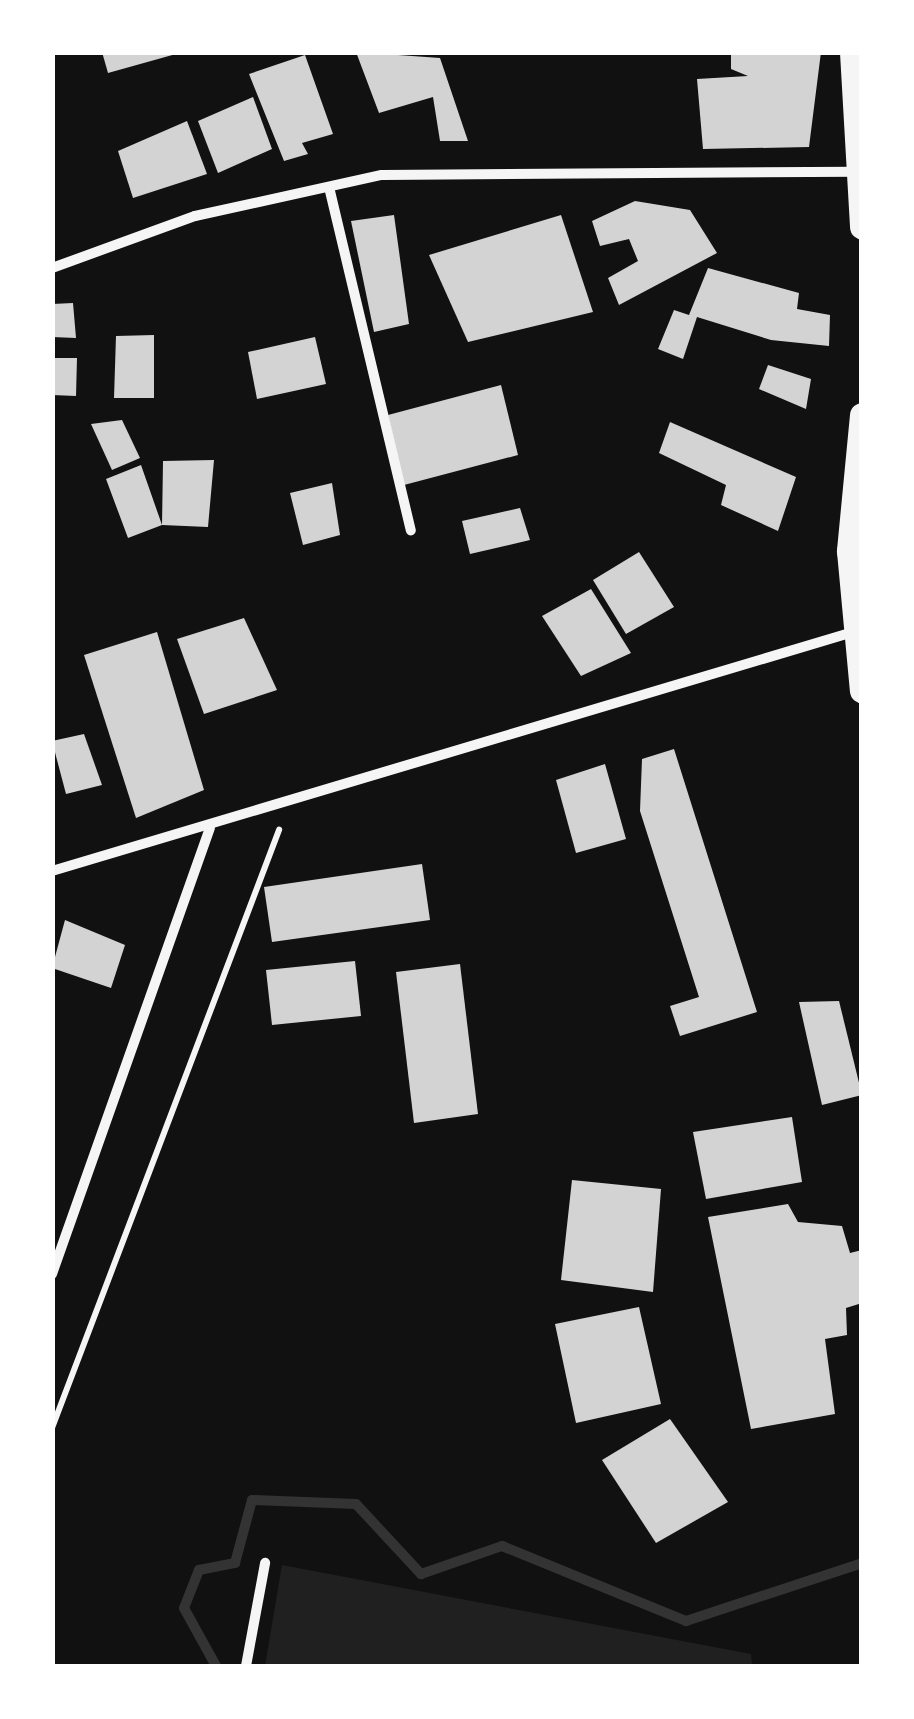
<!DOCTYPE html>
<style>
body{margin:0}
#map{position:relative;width:914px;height:1719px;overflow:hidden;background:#111;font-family:"Roboto Serif",serif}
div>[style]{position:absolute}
.green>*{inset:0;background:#202020}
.stream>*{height:10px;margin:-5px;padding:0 5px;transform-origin:5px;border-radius:5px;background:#333}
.building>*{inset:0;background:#d3d3d3}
.path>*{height:6px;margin:-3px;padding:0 3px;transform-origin:3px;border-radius:3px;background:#f5f5f5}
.minor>*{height:10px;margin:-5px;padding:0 5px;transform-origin:5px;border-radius:5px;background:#f5f5f5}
.primary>*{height:25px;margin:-12.5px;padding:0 12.5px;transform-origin:12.5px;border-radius:12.5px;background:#f5f5f5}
span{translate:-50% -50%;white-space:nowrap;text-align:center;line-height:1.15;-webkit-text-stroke:9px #fff;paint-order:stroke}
.frame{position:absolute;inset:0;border:55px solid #fff;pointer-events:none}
</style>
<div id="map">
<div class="green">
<i style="clip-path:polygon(282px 1565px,751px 1654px,752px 1666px,265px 1666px)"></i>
</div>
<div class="stream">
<i style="left:216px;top:1666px;width:66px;rotate:-118.9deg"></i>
<i style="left:184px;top:1608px;width:41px;rotate:-68.5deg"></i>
<i style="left:199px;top:1570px;width:37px;rotate:-11deg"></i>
<i style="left:235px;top:1563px;width:65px;rotate:-74.9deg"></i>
<i style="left:252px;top:1500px;width:104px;rotate:2.2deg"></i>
<i style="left:356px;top:1504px;width:96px;rotate:47.1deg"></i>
<i style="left:421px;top:1574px;width:86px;rotate:-19.1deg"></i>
<i style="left:502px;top:1546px;width:199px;rotate:22.2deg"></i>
<i style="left:686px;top:1621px;width:185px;rotate:-18.2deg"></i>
</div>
<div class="building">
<i style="clip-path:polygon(102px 52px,176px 52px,176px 54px,108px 73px)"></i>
<i style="clip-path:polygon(356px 52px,440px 58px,468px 141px,440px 141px,433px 97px,379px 113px)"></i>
<i style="clip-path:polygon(731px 52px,821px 52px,809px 147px,703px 149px,697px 79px,748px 76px,731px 69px)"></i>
<i style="clip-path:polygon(305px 55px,333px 134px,302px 143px,308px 154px,284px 161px,249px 74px)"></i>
<i style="clip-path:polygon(253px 97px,272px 149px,218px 173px,198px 121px)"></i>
<i style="clip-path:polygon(187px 121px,207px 174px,133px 198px,118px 151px)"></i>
<i style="clip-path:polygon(635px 201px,690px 210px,717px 253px,619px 305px,608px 278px,638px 261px,629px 239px,600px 246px,592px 221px)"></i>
<i style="clip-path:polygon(394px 215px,409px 324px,374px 332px,351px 221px)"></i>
<i style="clip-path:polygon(561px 215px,593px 312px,468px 342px,429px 255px)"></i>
<i style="clip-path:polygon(708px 268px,799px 293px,797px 309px,830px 315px,829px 346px,771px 340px,697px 317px,683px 359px,658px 349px,674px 310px,689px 315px)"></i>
<i style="clip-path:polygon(73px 303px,76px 338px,52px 337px,52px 304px)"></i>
<i style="clip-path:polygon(154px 335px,154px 398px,114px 398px,116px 336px)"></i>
<i style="clip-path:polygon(315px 337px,326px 384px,257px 399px,248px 352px)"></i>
<i style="clip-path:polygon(52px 358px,77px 358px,76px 396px,52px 395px)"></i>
<i style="clip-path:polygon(768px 365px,811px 379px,806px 409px,759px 389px)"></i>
<i style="clip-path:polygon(501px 385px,518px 455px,404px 485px,388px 415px)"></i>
<i style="clip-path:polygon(122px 420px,140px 458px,112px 470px,91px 424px)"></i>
<i style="clip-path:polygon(670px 422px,796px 477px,778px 531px,721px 505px,726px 485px,659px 453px)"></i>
<i style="clip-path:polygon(214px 460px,208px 527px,162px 525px,128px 538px,106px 479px,141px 465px,162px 525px,163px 461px)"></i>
<i style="clip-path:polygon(332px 483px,340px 535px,303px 545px,290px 493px)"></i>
<i style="clip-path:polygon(520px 508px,530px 540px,470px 554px,462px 521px)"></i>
<i style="clip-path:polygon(639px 552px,674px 607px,626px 634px,593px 580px)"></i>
<i style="clip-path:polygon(591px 589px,631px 653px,581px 676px,542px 616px)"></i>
<i style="clip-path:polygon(244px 618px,277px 690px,204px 714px,177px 639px)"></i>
<i style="clip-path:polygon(157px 632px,204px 790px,136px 818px,84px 655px)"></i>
<i style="clip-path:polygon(84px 734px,102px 785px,66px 794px,52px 741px)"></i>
<i style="clip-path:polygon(674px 749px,757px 1012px,680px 1036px,670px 1006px,699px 997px,640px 811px,642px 759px)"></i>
<i style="clip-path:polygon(605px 764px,626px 839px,576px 853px,556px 780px)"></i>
<i style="clip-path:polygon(422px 864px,430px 920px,272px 942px,264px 887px)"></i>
<i style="clip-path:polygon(65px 920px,125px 945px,111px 988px,52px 968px)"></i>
<i style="clip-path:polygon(355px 961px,361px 1016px,272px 1025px,266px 970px)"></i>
<i style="clip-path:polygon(460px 964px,478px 1114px,414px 1123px,396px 972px)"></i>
<i style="clip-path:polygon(839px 1001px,862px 1095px,822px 1105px,799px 1002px)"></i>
<i style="clip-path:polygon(792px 1117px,802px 1182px,706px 1199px,693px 1132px)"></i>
<i style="clip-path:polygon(572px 1180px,661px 1189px,653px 1292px,561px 1280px)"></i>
<i style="clip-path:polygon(788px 1204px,798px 1222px,842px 1226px,850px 1253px,862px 1250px,862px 1303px,846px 1308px,847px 1335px,825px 1339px,835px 1414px,751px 1429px,708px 1217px)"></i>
<i style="clip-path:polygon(639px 1307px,661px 1404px,576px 1423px,555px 1324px)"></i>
<i style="clip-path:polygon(670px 1419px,728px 1502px,656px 1543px,602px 1460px)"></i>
</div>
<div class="path">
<i style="left:52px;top:1428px;width:640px;rotate:-69.21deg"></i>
</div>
<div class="minor">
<i style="left:329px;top:187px;width:353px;rotate:76.6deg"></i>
<i style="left:52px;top:268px;width:152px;rotate:-20deg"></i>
<i style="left:195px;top:216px;width:191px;rotate:-12.4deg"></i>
<i style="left:382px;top:175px;width:474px;rotate:-0.4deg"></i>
<i style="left:52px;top:871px;width:836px;rotate:-16.61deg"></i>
<i style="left:52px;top:1274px;width:473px;rotate:-70.5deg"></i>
<i style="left:246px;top:1666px;width:105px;rotate:-79.5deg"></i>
</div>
<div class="primary">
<i style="left:852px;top:52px;width:175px;rotate:86.7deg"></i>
<i style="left:862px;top:415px;width:137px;rotate:95.5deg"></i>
<i style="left:849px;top:551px;width:140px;rotate:84.7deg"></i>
</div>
<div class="frame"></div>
</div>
